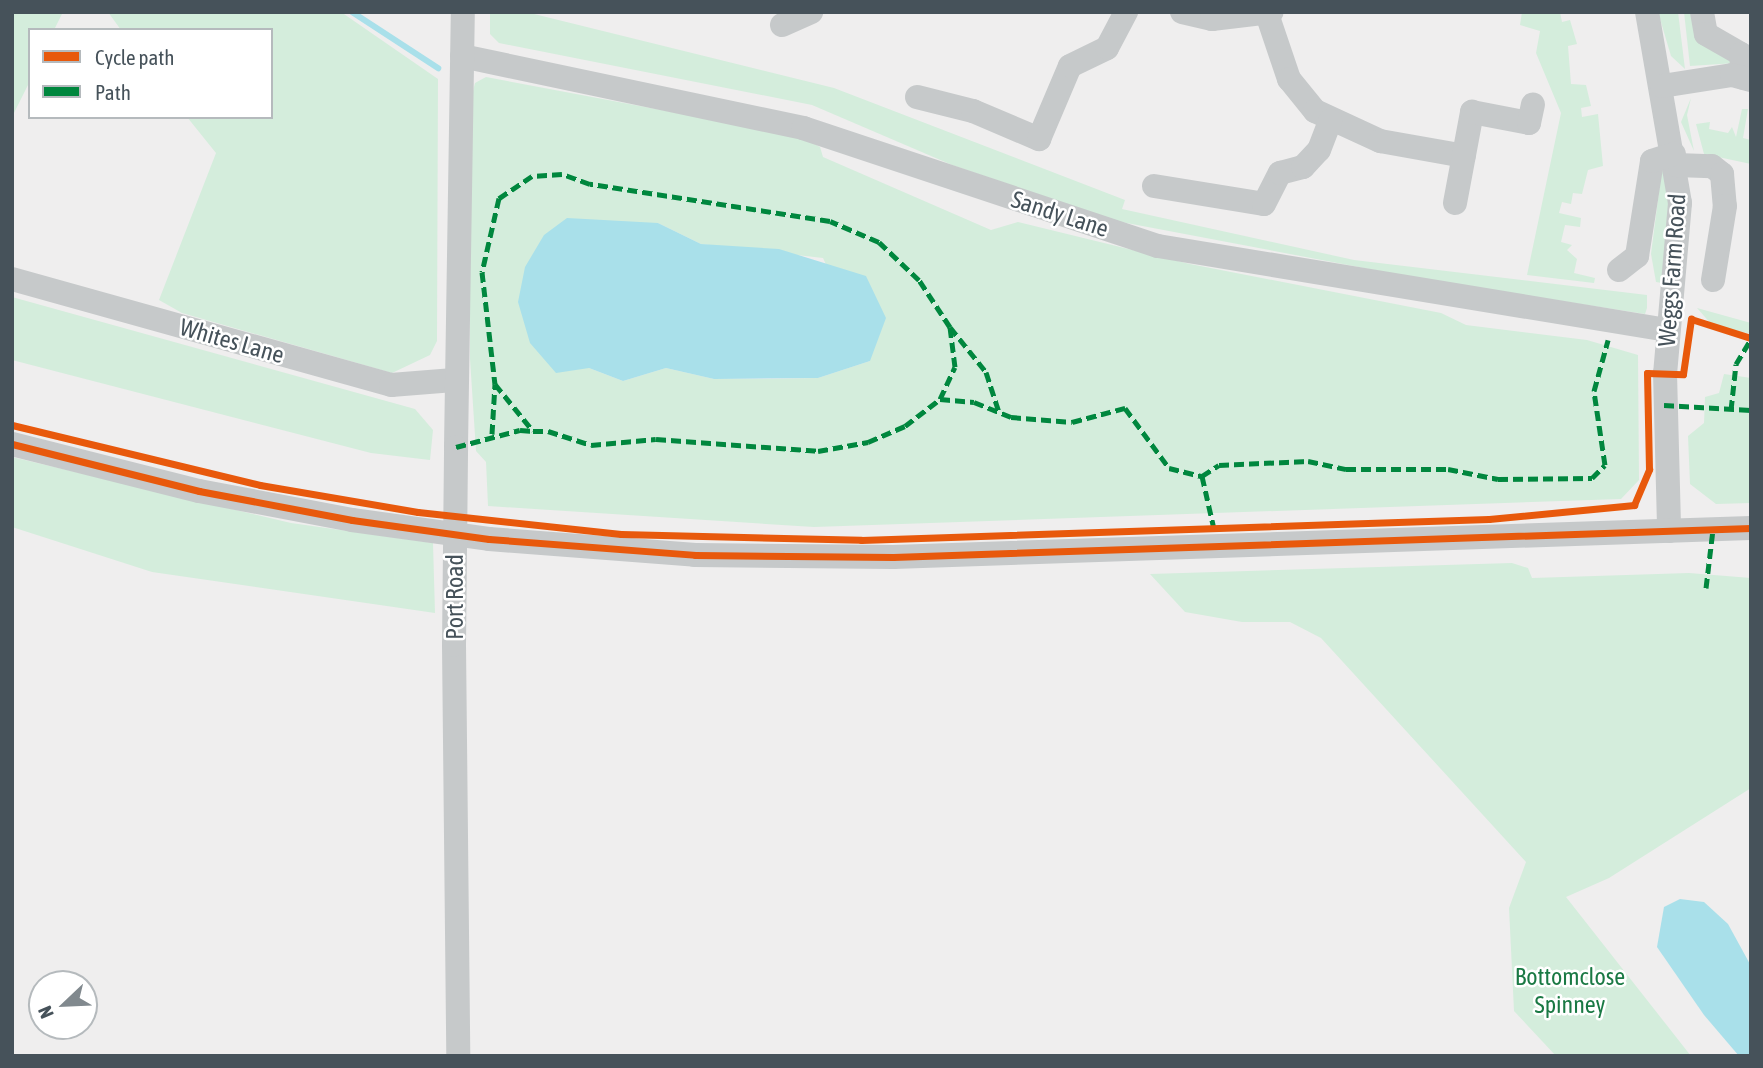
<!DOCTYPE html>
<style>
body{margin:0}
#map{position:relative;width:1763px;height:1068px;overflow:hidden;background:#efeeee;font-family:"Asap Condensed",sans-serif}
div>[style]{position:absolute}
.green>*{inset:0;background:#d4eddc}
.water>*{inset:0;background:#a9e0ea}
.stream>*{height:6px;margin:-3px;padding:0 3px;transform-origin:3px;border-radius:3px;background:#a9e0ea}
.minor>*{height:24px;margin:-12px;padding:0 12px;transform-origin:12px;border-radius:12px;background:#c6c9ca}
.minor-bridge>*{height:24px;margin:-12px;padding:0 12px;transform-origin:12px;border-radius:12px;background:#c6c9ca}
.quiet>*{height:5px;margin-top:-2.5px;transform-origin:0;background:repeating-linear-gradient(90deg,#00873e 0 10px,transparent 0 15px)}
.cycleway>*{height:7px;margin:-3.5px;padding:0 3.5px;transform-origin:3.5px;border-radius:3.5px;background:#e8590c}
span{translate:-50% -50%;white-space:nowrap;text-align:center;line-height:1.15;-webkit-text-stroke:5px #fff;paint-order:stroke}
.street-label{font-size:24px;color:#46525a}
.park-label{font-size:24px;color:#1a7944}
.frame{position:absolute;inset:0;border:14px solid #46525a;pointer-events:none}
.legend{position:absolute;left:28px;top:28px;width:245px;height:91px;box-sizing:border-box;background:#fff;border:2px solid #b5babd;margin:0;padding:9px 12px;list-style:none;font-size:21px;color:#46525a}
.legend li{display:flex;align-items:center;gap:14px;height:35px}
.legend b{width:35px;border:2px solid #b5babd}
.north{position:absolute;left:28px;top:970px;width:70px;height:70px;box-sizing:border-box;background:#fff;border:2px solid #b5babd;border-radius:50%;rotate:247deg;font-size:19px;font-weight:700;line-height:28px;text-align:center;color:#46525a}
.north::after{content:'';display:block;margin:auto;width:24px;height:32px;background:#81898e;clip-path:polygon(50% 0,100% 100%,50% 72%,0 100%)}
</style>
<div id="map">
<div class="green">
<i style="clip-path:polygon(12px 12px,63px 12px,54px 30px,30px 30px,30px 81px,12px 117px)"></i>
<i style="clip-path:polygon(108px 12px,341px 12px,438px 79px,437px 341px,430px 355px,392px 373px,182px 313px,159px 300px,216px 153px,187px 117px,271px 117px,271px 30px,121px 30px)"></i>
<i style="clip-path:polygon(490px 12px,526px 12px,834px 88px,1125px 200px,1122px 209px,1354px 260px,1647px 295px,1647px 308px,1645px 314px,1427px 280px,1116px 221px,952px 165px,812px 105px,499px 43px,490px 34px)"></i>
<i style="clip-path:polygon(1522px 12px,1560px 12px,1562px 22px,1570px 20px,1577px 44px,1568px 46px,1571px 84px,1586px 85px,1591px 106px,1581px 108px,1582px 117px,1598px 114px,1603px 166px,1588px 170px,1582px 194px,1573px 193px,1571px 204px,1562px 202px,1559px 213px,1581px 218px,1580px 227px,1565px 225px,1561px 242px,1572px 245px,1567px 250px,1577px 259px,1574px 273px,1595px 278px,1594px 283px,1527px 275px,1561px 113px,1536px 53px,1540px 31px,1520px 25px)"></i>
<i style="clip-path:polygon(1658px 12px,1678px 12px,1685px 69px,1671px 56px)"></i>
<i style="clip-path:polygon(1684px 12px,1694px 12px,1694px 36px,1736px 63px,1690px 66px)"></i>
<i style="clip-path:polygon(evenodd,486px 77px,800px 136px,820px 147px,823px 157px,991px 230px,1018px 222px,1190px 264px,1441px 313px,1466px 325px,1587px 340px,1638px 355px,1639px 480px,1621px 499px,814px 527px,488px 506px,486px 462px,476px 451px,470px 359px,470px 103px,475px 83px,486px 77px,614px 223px,658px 223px,701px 244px,823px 258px,870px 361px,818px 378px,769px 379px,714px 379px,666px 368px,623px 381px,589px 368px,614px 223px)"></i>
<i style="clip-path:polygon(1691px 98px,1687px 115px,1694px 151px,1681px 122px)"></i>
<i style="clip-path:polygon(1742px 109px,1748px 109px,1743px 138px,1751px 140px,1751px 164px,1704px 154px,1696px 124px,1710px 122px,1709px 129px,1728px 133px,1732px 127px,1736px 137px)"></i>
<i style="clip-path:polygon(1662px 168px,1670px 206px,1662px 283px,1656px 282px,1651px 254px)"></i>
<i style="clip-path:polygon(12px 297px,415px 409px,433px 430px,430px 460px,371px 453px,12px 360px)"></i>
<i style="clip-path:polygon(1697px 308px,1751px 323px,1751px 334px,1712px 325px)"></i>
<i style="clip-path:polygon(1724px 374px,1751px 378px,1751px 503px,1716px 504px,1690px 484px,1688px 436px,1704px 423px,1705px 397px,1719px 393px)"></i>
<i style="clip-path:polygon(12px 457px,291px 523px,433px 543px,435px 613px,152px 572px,12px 527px)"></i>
<i style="clip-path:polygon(1512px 563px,1528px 568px,1532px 578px,1689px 573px,1751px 578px,1751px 788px,1609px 878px,1566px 897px,1691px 1056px,1556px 1056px,1514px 1011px,1509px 908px,1526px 862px,1321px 638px,1290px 622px,1242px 622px,1185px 612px,1150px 574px)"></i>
</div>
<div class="water">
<i style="clip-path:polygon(567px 218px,658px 223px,701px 244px,779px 249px,866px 276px,886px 318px,870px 361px,818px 378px,714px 379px,666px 368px,623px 381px,589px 368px,556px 373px,530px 343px,518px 302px,525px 267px,544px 235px)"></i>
<i style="clip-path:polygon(1680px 899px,1704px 902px,1728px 924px,1751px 966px,1751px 1056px,1739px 1056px,1704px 1015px,1657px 947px,1664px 907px)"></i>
</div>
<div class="stream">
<i style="left:352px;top:12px;width:103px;rotate:33.1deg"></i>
</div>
<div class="minor">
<i style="left:1182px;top:12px;width:31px;rotate:13deg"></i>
<i style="left:1212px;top:19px;width:60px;rotate:-6.7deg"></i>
<i style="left:1647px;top:12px;width:194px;rotate:80.2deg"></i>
<i style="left:1680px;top:203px;width:171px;rotate:95deg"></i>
<i style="left:1665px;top:373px;width:158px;rotate:88.5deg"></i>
<i style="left:1702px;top:12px;width:22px;rotate:80deg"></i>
<i style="left:1706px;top:34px;width:40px;rotate:29.7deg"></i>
<i style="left:1741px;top:54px;width:24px;rotate:85deg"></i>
<i style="left:1267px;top:14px;width:69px;rotate:71.3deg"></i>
<i style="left:1289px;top:79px;width:41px;rotate:50.9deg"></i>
<i style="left:1315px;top:111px;width:72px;rotate:24.8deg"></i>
<i style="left:1380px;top:141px;width:85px;rotate:10.1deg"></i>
<i style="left:782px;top:25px;width:32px;rotate:-24deg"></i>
<i style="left:462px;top:56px;width:349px;rotate:11.9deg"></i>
<i style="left:803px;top:128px;width:374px;rotate:18.4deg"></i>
<i style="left:1158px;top:246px;width:516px;rotate:9.37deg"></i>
<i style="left:1662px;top:86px;width:71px;rotate:-8.9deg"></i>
<i style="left:1732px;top:75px;width:20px;rotate:15deg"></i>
<i style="left:917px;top:97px;width:58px;rotate:14deg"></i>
<i style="left:973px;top:111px;width:72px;rotate:23deg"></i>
<i style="left:1039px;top:139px;width:79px;rotate:-67deg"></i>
<i style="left:1070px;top:66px;width:41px;rotate:-25.9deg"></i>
<i style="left:1107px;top:48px;width:41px;rotate:-62.2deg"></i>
<i style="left:1676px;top:165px;width:36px;rotate:2deg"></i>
<i style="left:1712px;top:166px;width:13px;rotate:39deg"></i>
<i style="left:1722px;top:174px;width:32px;rotate:85deg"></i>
<i style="left:1725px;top:206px;width:75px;rotate:99.2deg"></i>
<i style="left:1154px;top:186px;width:111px;rotate:9.3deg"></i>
<i style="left:1264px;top:204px;width:35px;rotate:-63deg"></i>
<i style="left:1280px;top:173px;width:24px;rotate:-15deg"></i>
<i style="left:1303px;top:167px;width:23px;rotate:-47deg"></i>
<i style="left:1319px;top:150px;width:31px;rotate:-69deg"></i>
<i style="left:1455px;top:203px;width:93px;rotate:-79.4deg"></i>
<i style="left:1472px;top:112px;width:58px;rotate:10.9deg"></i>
<i style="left:1529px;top:123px;width:19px;rotate:-78deg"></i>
<i style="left:1619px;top:270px;width:23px;rotate:-38deg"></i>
<i style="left:1637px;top:256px;width:96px;rotate:-81deg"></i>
<i style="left:1652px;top:161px;width:23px;rotate:-18deg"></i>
<i style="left:12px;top:279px;width:394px;rotate:15.6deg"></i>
<i style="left:391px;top:385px;width:63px;rotate:-4.5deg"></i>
<i style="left:12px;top:444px;width:193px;rotate:14.1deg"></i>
<i style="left:199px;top:491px;width:156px;rotate:10.7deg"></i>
<i style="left:352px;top:520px;width:138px;rotate:7.9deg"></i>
<i style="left:489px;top:539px;width:207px;rotate:4.4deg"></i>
<i style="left:695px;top:555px;width:198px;rotate:0.6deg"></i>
<i style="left:893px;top:557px;width:858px;rotate:-1.94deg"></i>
<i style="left:456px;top:447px;width:435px;rotate:-89.1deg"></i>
<i style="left:454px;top:645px;width:411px;rotate:89.4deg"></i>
</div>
<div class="minor-bridge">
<i style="left:454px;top:645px;width:198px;rotate:-89.4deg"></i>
</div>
<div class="quiet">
<i style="left:950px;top:327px;width:58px;rotate:51.3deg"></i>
<i style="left:986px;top:372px;width:42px;rotate:72deg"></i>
<i style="left:940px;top:399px;width:34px;rotate:5deg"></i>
<i style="left:974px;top:402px;width:40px;rotate:22deg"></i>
<i style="left:1011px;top:417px;width:61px;rotate:4.7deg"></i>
<i style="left:1072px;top:422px;width:55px;rotate:-14.8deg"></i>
<i style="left:1125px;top:408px;width:74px;rotate:53.7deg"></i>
<i style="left:1169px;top:468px;width:34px;rotate:14deg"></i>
<i style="left:1202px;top:476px;width:54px;rotate:77.2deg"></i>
<i style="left:1664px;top:405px;width:87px;rotate:3.3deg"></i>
<i style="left:1731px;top:410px;width:46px;rotate:-83.8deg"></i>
<i style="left:1736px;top:364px;width:29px;rotate:-59deg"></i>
<i style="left:492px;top:434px;width:50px;rotate:-86.6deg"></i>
<i style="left:456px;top:447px;width:66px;rotate:-14.9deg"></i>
<i style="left:520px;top:430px;width:13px;rotate:4deg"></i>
<i style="left:533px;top:431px;width:15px"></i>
<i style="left:548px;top:431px;width:45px;rotate:18deg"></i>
<i style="left:591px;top:445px;width:65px;rotate:-5.3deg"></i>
<i style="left:656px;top:439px;width:162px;rotate:4.2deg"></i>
<i style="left:818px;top:451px;width:51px;rotate:-10.2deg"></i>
<i style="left:868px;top:442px;width:40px;rotate:-23.4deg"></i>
<i style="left:905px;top:426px;width:44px;rotate:-37.6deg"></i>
<i style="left:940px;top:399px;width:35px;rotate:-65deg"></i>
<i style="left:955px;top:367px;width:40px;rotate:-97.1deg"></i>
<i style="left:950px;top:327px;width:56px;rotate:-123.4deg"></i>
<i style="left:919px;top:280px;width:55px;rotate:-136.5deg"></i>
<i style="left:879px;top:242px;width:53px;rotate:-156.8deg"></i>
<i style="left:830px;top:221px;width:243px;rotate:-171.2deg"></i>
<i style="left:590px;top:184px;width:30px;rotate:-160deg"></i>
<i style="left:562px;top:174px;width:30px;rotate:176deg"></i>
<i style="left:532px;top:176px;width:40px;rotate:146deg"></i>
<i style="left:499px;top:198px;width:76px;rotate:102.9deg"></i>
<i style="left:482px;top:272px;width:113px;rotate:83.4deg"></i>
<i style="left:495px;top:384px;width:60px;rotate:51deg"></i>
<i style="left:1202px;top:476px;width:20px;rotate:-33deg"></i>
<i style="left:1219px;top:465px;width:89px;rotate:-2.6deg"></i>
<i style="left:1308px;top:461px;width:39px;rotate:12deg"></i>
<i style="left:1346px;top:469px;width:102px"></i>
<i style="left:1448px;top:469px;width:51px;rotate:11.3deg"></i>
<i style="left:1498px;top:479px;width:94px;rotate:-0.6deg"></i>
<i style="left:1592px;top:478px;width:18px;rotate:-45deg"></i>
<i style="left:1605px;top:465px;width:75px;rotate:-98.5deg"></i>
<i style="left:1594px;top:391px;width:53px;rotate:-74.6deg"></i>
<i style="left:1706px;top:588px;width:59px;rotate:-83.2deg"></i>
</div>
<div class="cycleway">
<i style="left:12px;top:425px;width:255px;rotate:13.6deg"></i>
<i style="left:260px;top:485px;width:160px;rotate:9.7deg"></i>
<i style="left:418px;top:512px;width:204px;rotate:6.2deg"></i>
<i style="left:621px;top:534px;width:240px;rotate:1.4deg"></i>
<i style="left:861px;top:540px;width:628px;rotate:-1.92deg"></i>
<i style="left:1489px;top:519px;width:146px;rotate:-5.5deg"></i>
<i style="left:1634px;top:505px;width:39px;rotate:-67deg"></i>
<i style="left:1649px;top:469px;width:96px;rotate:-91.2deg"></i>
<i style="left:1647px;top:373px;width:36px;rotate:2deg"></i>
<i style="left:1683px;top:374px;width:56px;rotate:-81.7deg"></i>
<i style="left:1691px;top:319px;width:63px;rotate:17.6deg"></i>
<i style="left:12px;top:444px;width:193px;rotate:14.1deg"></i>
<i style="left:199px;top:491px;width:156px;rotate:10.7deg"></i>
<i style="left:352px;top:520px;width:138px;rotate:7.9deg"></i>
<i style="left:489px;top:539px;width:207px;rotate:4.4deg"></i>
<i style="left:695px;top:555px;width:198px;rotate:0.6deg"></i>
<i style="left:893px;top:557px;width:858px;rotate:-1.94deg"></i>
</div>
<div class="street-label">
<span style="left:1060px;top:214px;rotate:18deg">Sandy Lane</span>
<span style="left:1672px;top:270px;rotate:-86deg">Weggs Farm Road</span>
<span style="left:232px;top:341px;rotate:16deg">Whites Lane</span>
<span style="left:455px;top:597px;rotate:-90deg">Port Road</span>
</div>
<div class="park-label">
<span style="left:1570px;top:991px">Bottomclose<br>Spinney</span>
</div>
<div class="frame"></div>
<ul class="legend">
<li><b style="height:9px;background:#e8590c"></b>Cycle path</li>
<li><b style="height:9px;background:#00873e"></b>Path</li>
</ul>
<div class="north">N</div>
</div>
